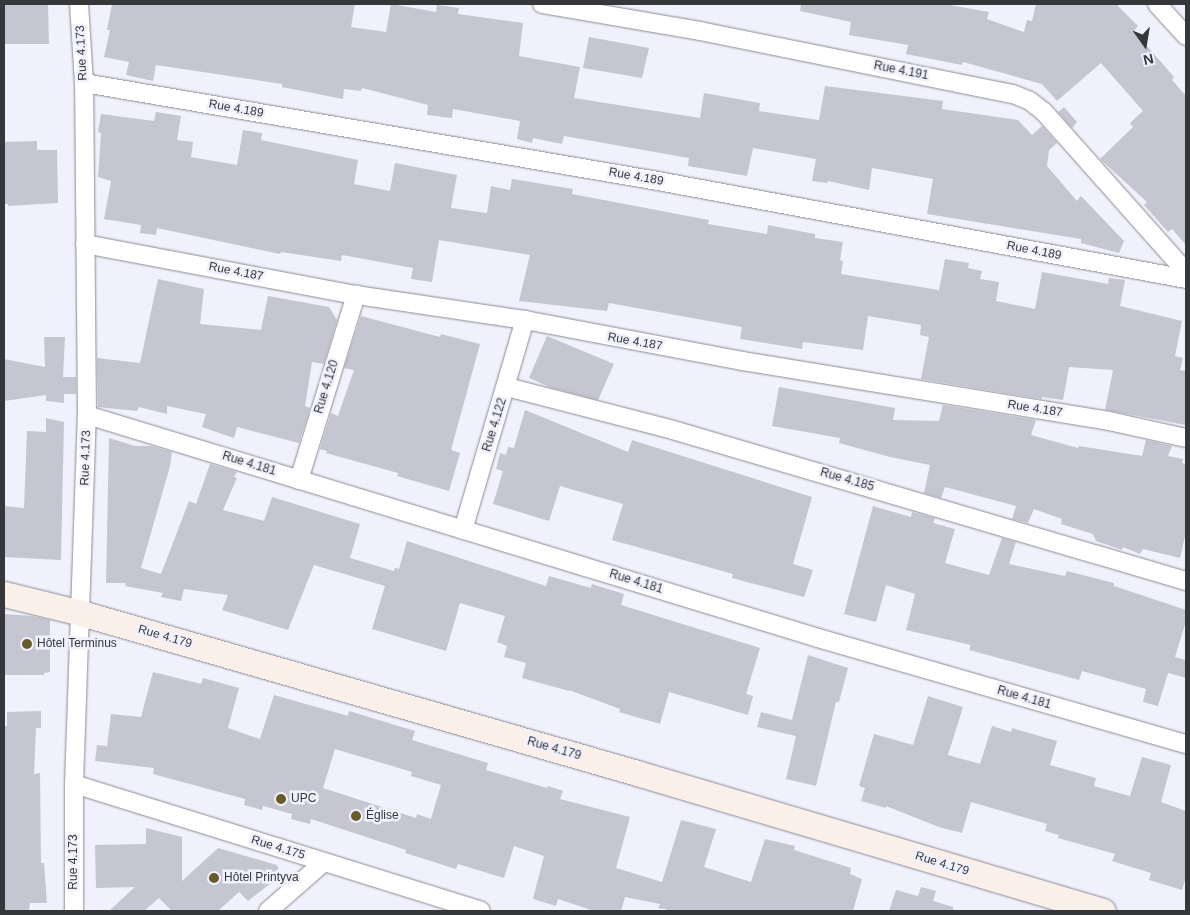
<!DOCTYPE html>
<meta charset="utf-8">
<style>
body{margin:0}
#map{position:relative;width:1190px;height:915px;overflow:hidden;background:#f0f1fc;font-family:Arial,sans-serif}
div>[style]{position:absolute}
.building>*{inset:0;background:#c5c6d1}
.roads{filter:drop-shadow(0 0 1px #898a94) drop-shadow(0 0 1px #898a94)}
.street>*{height:18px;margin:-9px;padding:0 9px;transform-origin:9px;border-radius:9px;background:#fff}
.secondary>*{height:25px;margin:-12.5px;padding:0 12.5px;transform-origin:12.5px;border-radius:12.5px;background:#fbefea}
.dots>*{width:14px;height:14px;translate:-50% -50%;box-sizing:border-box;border:2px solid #f0f1fc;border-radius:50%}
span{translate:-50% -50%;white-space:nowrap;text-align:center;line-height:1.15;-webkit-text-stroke:5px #f0f1fc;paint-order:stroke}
.street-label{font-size:12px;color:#36373b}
.poi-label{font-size:12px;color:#36373b}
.left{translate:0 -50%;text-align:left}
.frame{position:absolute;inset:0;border:5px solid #36373b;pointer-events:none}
.north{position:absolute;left:1120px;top:20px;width:50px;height:50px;-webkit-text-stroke:4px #f0f1fc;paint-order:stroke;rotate:167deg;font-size:14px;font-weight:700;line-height:20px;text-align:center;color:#36373b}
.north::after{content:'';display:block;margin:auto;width:18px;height:22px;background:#36373b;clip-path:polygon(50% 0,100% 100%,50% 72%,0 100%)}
</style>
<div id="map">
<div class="building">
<i style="clip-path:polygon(4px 4px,48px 4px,49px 44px,4px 44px)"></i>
<i style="clip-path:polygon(112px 4px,355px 4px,351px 27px,386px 32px,391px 4px,436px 12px,437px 5px,459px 8px,458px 14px,523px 23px,519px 56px,580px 67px,574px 98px,700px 118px,704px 93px,760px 103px,759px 111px,819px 120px,825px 86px,943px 101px,942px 109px,1018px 120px,1032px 135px,1042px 126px,1057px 143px,1049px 150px,1047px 166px,1077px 201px,1081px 196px,1124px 241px,1119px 253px,1081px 243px,1081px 239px,927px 214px,933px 179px,872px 168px,869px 190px,828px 181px,827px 183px,812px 181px,816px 159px,753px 148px,747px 176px,688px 166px,689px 158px,564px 136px,562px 144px,533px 138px,532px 143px,517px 139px,520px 121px,453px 109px,452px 118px,427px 115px,428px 105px,362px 88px,361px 91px,344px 89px,343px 99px,282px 87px,282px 84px,156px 65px,153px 81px,126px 75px,129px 62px,104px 57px,110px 30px,107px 30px)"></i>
<i style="clip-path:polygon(801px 4px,944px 4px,989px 12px,987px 19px,1024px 32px,1027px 20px,1032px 21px,1036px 4px,1116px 4px,1138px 26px,1134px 31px,1174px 77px,1172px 80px,1186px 96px,1186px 245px,1172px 229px,1168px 232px,1144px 205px,1147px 202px,1100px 159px,1133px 127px,1130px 123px,1143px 111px,1101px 63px,1057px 101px,1042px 84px,963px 62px,962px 65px,906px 54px,908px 45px,849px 35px,851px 22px,800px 11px)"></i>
<i style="clip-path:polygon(589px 37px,649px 48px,642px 78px,583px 68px)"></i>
<i style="clip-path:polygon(1064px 107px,1077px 122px,1072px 128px,1058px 112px)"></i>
<i style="clip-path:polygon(156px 112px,181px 116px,177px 140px,193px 142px,191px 157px,237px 165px,243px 130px,262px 133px,261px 140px,358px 160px,354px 184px,390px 191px,395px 163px,457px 175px,451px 208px,487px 213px,491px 186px,510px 190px,512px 179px,573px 189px,572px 194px,709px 220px,708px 224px,767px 234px,768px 225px,815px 234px,815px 238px,843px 242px,840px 260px,843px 261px,841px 274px,939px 290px,945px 259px,969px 263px,968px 268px,982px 271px,980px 279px,999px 282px,996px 301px,1035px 309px,1042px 272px,1108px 284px,1109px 278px,1125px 280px,1120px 306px,1182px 321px,1175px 356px,1183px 358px,1180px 370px,1186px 371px,1186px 425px,1105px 410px,1113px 370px,1069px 367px,1063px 400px,1042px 397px,1041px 399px,921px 379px,929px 337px,920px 335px,921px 325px,868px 316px,863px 350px,803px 342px,802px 349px,740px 339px,742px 327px,609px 303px,607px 311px,519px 301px,530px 255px,439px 240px,432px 282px,411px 279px,413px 268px,342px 255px,341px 261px,281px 252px,280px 254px,157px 228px,156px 235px,140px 233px,141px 225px,104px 219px,111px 181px,98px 177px,101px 133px,98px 132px,101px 114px,154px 121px)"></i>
<i style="clip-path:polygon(37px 141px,37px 150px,57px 150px,58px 203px,8px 206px,8px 204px,4px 204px,4px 142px)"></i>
<i style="clip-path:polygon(158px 279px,204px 289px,200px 324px,261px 330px,268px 296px,329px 307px,337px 320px,324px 364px,312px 362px,305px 406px,310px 408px,299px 443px,237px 427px,234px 438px,202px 427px,206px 414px,167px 406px,167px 414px,139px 407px,137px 411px,98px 407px,97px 358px,140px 363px)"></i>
<i style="clip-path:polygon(361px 316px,440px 337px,441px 334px,480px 344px,451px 450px,460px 453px,449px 491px,397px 476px,398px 473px,326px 453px,327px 451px,320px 449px,331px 413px,338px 416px,354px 370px,344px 368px)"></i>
<i style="clip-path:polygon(547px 336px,614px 364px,598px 400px,552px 388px,529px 378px)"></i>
<i style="clip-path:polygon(44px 337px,65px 337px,63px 377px,76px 377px,76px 394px,64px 394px,64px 403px,46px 401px,46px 395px,4px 401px,4px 359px,45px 367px)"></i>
<i style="clip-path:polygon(779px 387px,895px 408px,893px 420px,939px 421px,943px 405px,1036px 420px,1031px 435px,1078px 448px,1079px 446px,1142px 456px,1146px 440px,1172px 446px,1168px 456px,1183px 459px,1182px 463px,1186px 464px,1186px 532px,1180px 558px,1143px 549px,1140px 554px,1123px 547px,1122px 550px,1096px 541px,1093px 534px,1061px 524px,1062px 519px,1034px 509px,1028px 523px,1012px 519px,1016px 506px,945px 487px,941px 498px,924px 493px,930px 465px,890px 457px,839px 443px,840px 438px,772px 426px)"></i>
<i style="clip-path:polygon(525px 410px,628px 452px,632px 440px,812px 497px,793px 564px,813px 570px,804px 597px,732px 578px,733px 574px,612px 540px,623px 504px,560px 486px,549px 521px,493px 504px,503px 471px,496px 469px,500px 453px,506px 455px,508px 447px,514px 448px)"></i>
<i style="clip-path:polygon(46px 418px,64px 422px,61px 560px,4px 557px,4px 506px,24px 508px,27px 431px,46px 432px)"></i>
<i style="clip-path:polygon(109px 438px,135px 446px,151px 446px,172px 452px,170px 466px,141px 568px,161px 574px,189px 501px,196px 504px,210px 464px,237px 472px,234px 477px,237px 478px,223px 510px,264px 521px,272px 497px,360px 524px,350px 558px,394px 571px,395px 568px,399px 569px,407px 541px,546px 586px,549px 576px,591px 588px,592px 584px,624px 594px,621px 605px,760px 648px,746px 694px,753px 696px,748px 715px,669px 692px,660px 724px,619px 712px,620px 709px,569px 690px,569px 691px,522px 678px,526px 663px,504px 657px,507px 646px,497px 642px,505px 616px,460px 603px,446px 651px,372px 629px,385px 586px,314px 565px,288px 630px,222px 610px,228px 595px,184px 589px,181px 601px,161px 597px,163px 593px,125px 586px,126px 583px,106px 583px)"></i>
<i style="clip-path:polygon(873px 506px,911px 517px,912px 512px,935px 518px,933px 523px,955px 529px,945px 563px,989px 575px,1002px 538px,1016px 542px,1009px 564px,1065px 576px,1067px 571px,1114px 583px,1114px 586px,1186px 610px,1186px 621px,1175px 657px,1186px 660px,1186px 678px,1168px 673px,1158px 706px,1143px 702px,1146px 689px,1082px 671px,1079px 680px,969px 650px,971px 645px,906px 630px,915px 594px,886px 585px,876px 622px,844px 614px)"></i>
<i style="clip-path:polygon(4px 614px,32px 616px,50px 620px,50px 672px,44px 673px,44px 675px,4px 675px)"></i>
<i style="clip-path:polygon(808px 655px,848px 668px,839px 702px,836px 702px,816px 786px,786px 779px,796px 736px,757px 727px,761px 712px,792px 720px)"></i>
<i style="clip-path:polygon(evenodd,153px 672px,201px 684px,203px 678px,239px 688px,228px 728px,260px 739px,274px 695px,348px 716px,349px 711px,415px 731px,412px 740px,488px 763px,486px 770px,547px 788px,548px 786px,563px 791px,560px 799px,630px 817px,616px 868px,662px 882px,681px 820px,716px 829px,704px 867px,751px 882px,765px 839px,795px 846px,794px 850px,851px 868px,850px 874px,862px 879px,853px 911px,665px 911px,666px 909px,658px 908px,660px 904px,625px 897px,621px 911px,594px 911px,558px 899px,556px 906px,533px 899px,544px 856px,514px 846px,504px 878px,458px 864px,456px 869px,405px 853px,406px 850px,311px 819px,310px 824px,291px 819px,292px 814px,263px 806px,262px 810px,244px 805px,245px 799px,153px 774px,154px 768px,95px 761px,97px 745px,107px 746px,111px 714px,141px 717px,153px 672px,335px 749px,412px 772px,411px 776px,441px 785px,431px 819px,417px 814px,416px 818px,323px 788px,335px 749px)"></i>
<i style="clip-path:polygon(928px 696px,963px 707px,948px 755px,980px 764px,992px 726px,1011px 732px,1012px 728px,1057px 741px,1050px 765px,1096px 778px,1094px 786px,1130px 796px,1142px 757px,1171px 765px,1161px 802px,1186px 811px,1186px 877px,1182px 890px,1149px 880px,1151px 873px,1112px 861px,1115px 854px,1058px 838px,1059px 835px,1045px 831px,1047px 824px,971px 802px,962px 833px,939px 827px,886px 806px,886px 808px,861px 801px,865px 788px,859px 786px,874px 734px,913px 745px)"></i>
<i style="clip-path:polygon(41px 711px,41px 728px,36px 728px,34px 774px,40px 773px,41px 863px,44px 863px,47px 903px,30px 903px,29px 911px,4px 911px,4px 726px,7px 726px,7px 712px)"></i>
<i style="clip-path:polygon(146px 828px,182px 837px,182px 881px,218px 848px,277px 865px,280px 876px,248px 901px,239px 892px,218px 911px,172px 911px,159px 898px,144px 911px,109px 911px,135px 887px,96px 888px,95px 845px,146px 844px)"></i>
<i style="clip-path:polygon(921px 887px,936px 891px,933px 901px,953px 907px,953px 911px,889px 911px,896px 890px,918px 896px)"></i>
</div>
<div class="roads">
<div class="street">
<i style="left:542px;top:4px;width:160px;rotate:9.7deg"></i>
<i style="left:700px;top:31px;width:319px;rotate:11.4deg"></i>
<i style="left:1013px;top:94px;width:18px;rotate:22deg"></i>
<i style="left:1030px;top:101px;width:18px;rotate:38deg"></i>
<i style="left:1044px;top:112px;width:214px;rotate:48.4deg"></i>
<i style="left:1157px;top:4px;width:43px;rotate:47.8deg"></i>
<i style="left:84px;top:83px;width:582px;rotate:9.69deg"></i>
<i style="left:658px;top:181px;width:537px;rotate:10.51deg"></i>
<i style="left:85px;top:244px;width:276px;rotate:10.7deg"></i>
<i style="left:356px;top:295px;width:171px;rotate:8.4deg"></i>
<i style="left:525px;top:320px;width:222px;rotate:10.7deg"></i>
<i style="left:743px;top:361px;width:371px;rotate:9.3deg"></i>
<i style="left:1109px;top:421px;width:79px;rotate:12.4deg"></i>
<i style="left:507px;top:387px;width:171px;rotate:14.5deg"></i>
<i style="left:673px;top:430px;width:535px;rotate:16.4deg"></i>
<i style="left:87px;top:415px;width:764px;rotate:16.96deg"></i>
<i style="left:818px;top:638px;width:383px;rotate:16.1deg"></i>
<i style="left:299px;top:480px;width:194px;rotate:-72.9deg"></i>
<i style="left:463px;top:530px;width:219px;rotate:-73.6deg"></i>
<i style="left:74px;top:784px;width:426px;rotate:17.3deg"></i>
<i style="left:74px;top:911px;width:127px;rotate:-90deg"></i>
<i style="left:74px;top:784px;width:369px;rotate:-88deg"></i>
<i style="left:87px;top:415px;width:332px;rotate:-90.5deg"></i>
<i style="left:84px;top:83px;width:79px;rotate:-93.6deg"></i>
<i style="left:268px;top:911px;width:74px;rotate:-41.2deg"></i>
</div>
<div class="secondary">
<i style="left:4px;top:594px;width:79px;rotate:13.9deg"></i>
<i style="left:81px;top:613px;width:579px;rotate:16.05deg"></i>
<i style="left:637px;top:773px;width:486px;rotate:16.5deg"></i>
</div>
</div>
<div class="dots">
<i style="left:27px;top:644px;background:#685b28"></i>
<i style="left:281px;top:799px;background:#685b28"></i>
<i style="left:356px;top:816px;background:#685b28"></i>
<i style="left:214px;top:878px;background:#685b28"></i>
</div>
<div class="street-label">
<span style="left:82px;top:53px;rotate:-93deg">Rue 4.173</span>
<span style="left:901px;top:71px;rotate:11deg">Rue 4.191</span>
<span style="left:236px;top:109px;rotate:10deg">Rue 4.189</span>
<span style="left:636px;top:177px;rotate:10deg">Rue 4.189</span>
<span style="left:1034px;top:251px;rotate:11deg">Rue 4.189</span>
<span style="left:236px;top:272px;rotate:11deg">Rue 4.187</span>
<span style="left:635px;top:342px;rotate:10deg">Rue 4.187</span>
<span style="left:327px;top:387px;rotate:-73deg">Rue 4.120</span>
<span style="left:1035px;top:409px;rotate:9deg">Rue 4.187</span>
<span style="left:495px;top:425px;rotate:-73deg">Rue 4.122</span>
<span style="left:86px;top:458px;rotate:-88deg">Rue 4.173</span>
<span style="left:249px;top:464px;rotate:17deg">Rue 4.181</span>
<span style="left:847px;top:480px;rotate:16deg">Rue 4.185</span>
<span style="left:636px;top:582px;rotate:17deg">Rue 4.181</span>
<span style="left:165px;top:637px;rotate:16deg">Rue 4.179</span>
<span style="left:1024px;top:698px;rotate:16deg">Rue 4.181</span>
<span style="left:554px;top:749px;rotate:16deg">Rue 4.179</span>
<span style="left:278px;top:848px;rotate:17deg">Rue 4.175</span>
<span style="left:74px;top:862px;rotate:-90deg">Rue 4.173</span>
<span style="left:942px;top:864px;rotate:17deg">Rue 4.179</span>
</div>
<div class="poi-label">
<span class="left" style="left:37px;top:644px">Hôtel Terminus</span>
<span class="left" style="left:291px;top:799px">UPC</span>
<span class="left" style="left:366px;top:816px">Église</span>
<span class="left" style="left:224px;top:878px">Hôtel Printyva</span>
</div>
<div class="frame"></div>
<div class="north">N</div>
</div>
